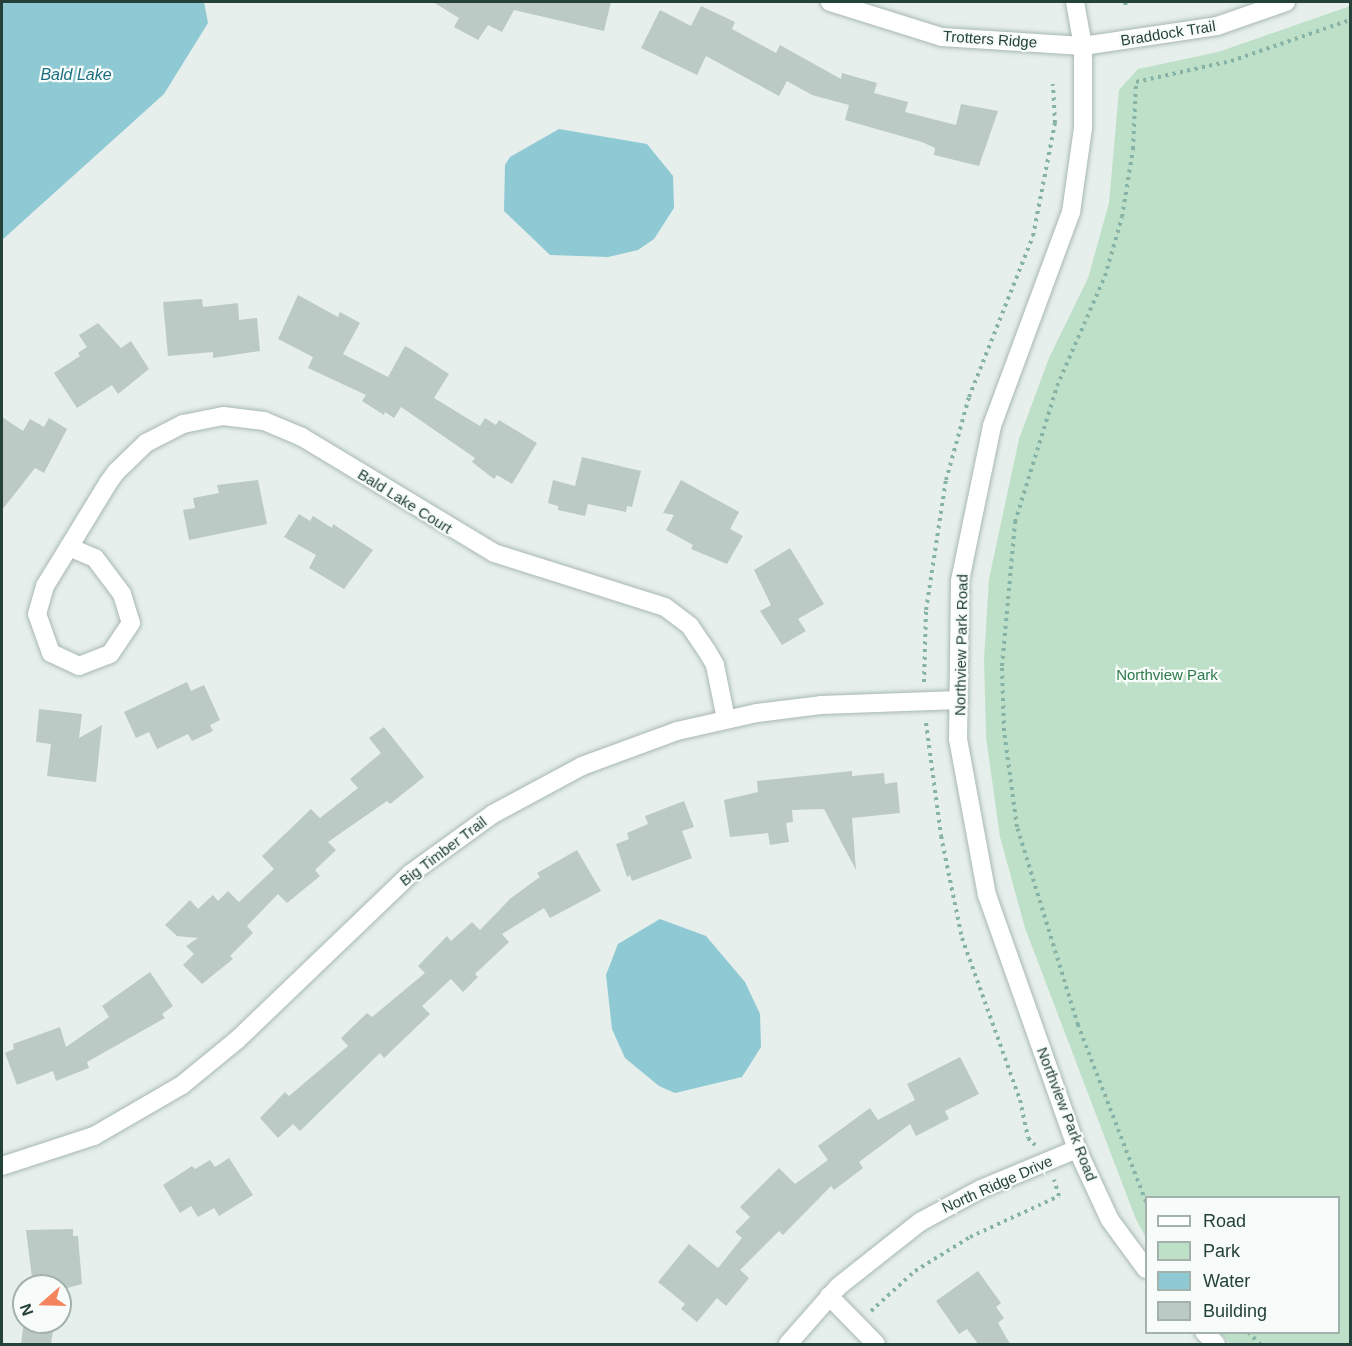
<!DOCTYPE html>
<style>
body{margin:0}
#map{position:relative;width:1352px;height:1346px;overflow:hidden;background:#e6efeb;font-family:Helvetica,sans-serif}
div>[style]{position:absolute}
.green>*{inset:0;background:#bfe0c8}
.water>*{inset:0;background:#8ec9d4}
.building>*{inset:0;background:#bbcac4}
.path>*{height:4px;margin-top:-2px;transform-origin:0;background:repeating-linear-gradient(90deg,#86b3a5 0 3px,transparent 0 7.5px)}
.roads{filter:drop-shadow(0 0 2px #a8b8b2) drop-shadow(0 0 2px #a8b8b2)}
.minor>*{height:18px;margin:-9px;padding:0 9px;transform-origin:9px;border-radius:9px;background:#fff}
.tertiary>*{height:18px;margin:-9px;padding:0 9px;transform-origin:9px;border-radius:9px;background:#fff}
span{translate:-50% -50%;white-space:nowrap;text-align:center;line-height:1.15;-webkit-text-stroke:4.5px #f7fbf9;paint-order:stroke}
.street-label{font-size:15px;color:#24423a}
.park-label{font-size:15px;color:#2d7a4b}
.water-label{font-size:16px;color:#1c6f80;font-style:italic}
.frame{position:absolute;inset:0;border:3px solid #24423a;pointer-events:none}
.legend{position:absolute;left:1145px;top:1196px;width:195px;height:138px;box-sizing:border-box;background:#f7fbf9;border:2px solid #a3b1ad;margin:0;padding:8px 10px;list-style:none;font-size:18px;color:#24423a}
.legend li{display:flex;align-items:center;gap:12px;height:30px}
.legend b{width:30px;border:2px solid #a3b1ad}
.north{position:absolute;left:12px;top:1274px;width:60px;height:60px;box-sizing:border-box;background:#f7fbf9;border:2px solid #a3b1ad;border-radius:50%;rotate:250deg;font-size:16px;font-weight:700;line-height:24px;text-align:center;color:#24423a}
.north::after{content:'';display:block;margin:auto;width:21px;height:27px;background:#f4845f;clip-path:polygon(50% 0,100% 100%,50% 72%,0 100%)}
</style>
<div id="map">
<div class="green">
<i style="clip-path:polygon(1350px 6px,1350px 1344px,1231px 1344px,1220px 1333px,1338px 1332px,1338px 1198px,1146px 1198px,1146px 1238px,1135px 1217px,1025px 928px,1000px 837px,986px 737px,984px 660px,989px 579px,1019px 439px,1049px 358px,1088px 278px,1109px 203px,1119px 90px,1138px 69px,1218px 52px)"></i>
</div>
<div class="water">
<i style="clip-path:polygon(2px 2px,204px 2px,208px 23px,164px 94px,2px 240px)"></i>
<i style="clip-path:polygon(559px 129px,647px 144px,673px 176px,674px 208px,654px 239px,638px 250px,608px 257px,550px 255px,504px 211px,505px 165px,510px 157px)"></i>
<i style="clip-path:polygon(660px 919px,706px 936px,745px 982px,760px 1014px,761px 1047px,742px 1077px,675px 1093px,659px 1086px,625px 1058px,612px 1029px,606px 975px,618px 944px)"></i>
</div>
<div class="building">
<i style="clip-path:polygon(433px 2px,611px 2px,604px 31px,514px 10px,502px 32px,488px 25px,478px 40px,454px 27px,459px 18px)"></i>
<i style="clip-path:polygon(701px 6px,735px 22px,732px 29px,776px 53px,780px 45px,841px 79px,842px 73px,877px 83px,874px 93px,908px 102px,905px 112px,956px 125px,961px 104px,998px 111px,979px 166px,934px 155px,935px 148px,922px 142px,845px 120px,849px 105px,812px 95px,787px 81px,779px 96px,706px 56px,697px 75px,641px 48px,660px 10px,691px 26px)"></i>
<i style="clip-path:polygon(298px 295px,338px 317px,340px 312px,360px 323px,343px 354px,388px 377px,405px 346px,409px 348px,449px 374px,434px 398px,480px 426px,485px 418px,496px 425px,499px 420px,537px 443px,512px 484px,497px 475px,494px 479px,472px 462px,475px 458px,401px 407px,394px 418px,385px 412px,384px 415px,362px 401px,366px 395px,308px 368px,313px 357px,278px 339px)"></i>
<i style="clip-path:polygon(202px 299px,203px 307px,238px 303px,239px 320px,257px 318px,260px 351px,213px 358px,213px 352px,168px 356px,163px 302px)"></i>
<i style="clip-path:polygon(98px 323px,121px 348px,131px 341px,149px 369px,118px 394px,112px 385px,77px 408px,54px 373px,80px 356px,78px 353px,87px 347px,79px 335px)"></i>
<i style="clip-path:polygon(2px 417px,23px 431px,30px 419px,44px 427px,49px 418px,67px 429px,44px 473px,35px 468px,2px 510px)"></i>
<i style="clip-path:polygon(582px 457px,641px 471px,632px 507px,627px 506px,626px 512px,588px 504px,585px 516px,558px 510px,558px 506px,548px 503px,553px 480px,575px 486px)"></i>
<i style="clip-path:polygon(258px 480px,267px 524px,189px 540px,183px 510px,195px 508px,193px 498px,219px 493px,217px 485px)"></i>
<i style="clip-path:polygon(681px 480px,739px 512px,730px 529px,743px 536px,727px 564px,691px 549px,693px 545px,666px 530px,674px 515px,663px 513px)"></i>
<i style="clip-path:polygon(299px 514px,310px 521px,313px 516px,332px 528px,333px 524px,373px 550px,344px 589px,309px 568px,316px 555px,284px 537px)"></i>
<i style="clip-path:polygon(790px 548px,824px 604px,798px 619px,806px 631px,782px 645px,760px 611px,771px 605px,754px 570px)"></i>
<i style="clip-path:polygon(187px 682px,191px 691px,204px 685px,220px 720px,210px 725px,213px 731px,192px 741px,188px 734px,157px 749px,149px 732px,136px 738px,124px 712px)"></i>
<i style="clip-path:polygon(39px 709px,82px 714px,79px 738px,102px 725px,96px 782px,47px 776px,51px 744px,36px 742px)"></i>
<i style="clip-path:polygon(384px 727px,424px 777px,390px 804px,387px 801px,328px 842px,336px 850px,315px 870px,320px 876px,287px 903px,278px 894px,247px 926px,253px 933px,230px 956px,233px 959px,202px 984px,183px 965px,194px 954px,186px 946px,198px 938px,177px 936px,165px 925px,190px 900px,198px 909px,213px 895px,218px 901px,228px 891px,239px 902px,274px 869px,262px 856px,311px 809px,320px 818px,358px 788px,350px 779px,381px 753px,369px 738px)"></i>
<i style="clip-path:polygon(852px 771px,852px 776px,884px 773px,885px 784px,897px 782px,900px 813px,852px 818px,856px 870px,824px 809px,792px 810px,793px 822px,786px 823px,789px 842px,770px 845px,768px 833px,730px 837px,724px 800px,758px 792px,757px 781px)"></i>
<i style="clip-path:polygon(684px 801px,694px 827px,682px 831px,692px 858px,632px 881px,630px 875px,627px 877px,616px 844px,629px 839px,627px 833px,648px 824px,645px 816px)"></i>
<i style="clip-path:polygon(577px 850px,601px 891px,550px 918px,544px 908px,502px 934px,509px 942px,475px 974px,478px 977px,463px 992px,451px 979px,422px 1006px,430px 1014px,384px 1058px,380px 1053px,300px 1131px,293px 1124px,278px 1138px,260px 1118px,285px 1092px,289px 1096px,348px 1046px,341px 1038px,367px 1013px,372px 1017px,425px 973px,418px 966px,447px 936px,451px 941px,472px 922px,480px 930px,511px 898px,540px 877px,537px 873px)"></i>
<i style="clip-path:polygon(150px 972px,173px 1006px,162px 1014px,165px 1018px,87px 1062px,89px 1068px,56px 1081px,53px 1071px,17px 1085px,5px 1053px,14px 1049px,13px 1044px,60px 1027px,66px 1047px,109px 1017px,102px 1006px)"></i>
<i style="clip-path:polygon(960px 1057px,979px 1094px,945px 1111px,949px 1119px,916px 1136px,910px 1124px,859px 1162px,863px 1168px,834px 1190px,831px 1186px,783px 1235px,779px 1231px,740px 1270px,749px 1278px,726px 1306px,717px 1298px,697px 1322px,681px 1309px,685px 1304px,658px 1282px,689px 1244px,718px 1268px,742px 1238px,735px 1232px,750px 1217px,740px 1207px,779px 1168px,795px 1184px,828px 1160px,818px 1146px,870px 1108px,878px 1120px,915px 1100px,907px 1084px)"></i>
<i style="clip-path:polygon(229px 1158px,253px 1195px,219px 1216px,214px 1208px,198px 1217px,191px 1206px,180px 1213px,163px 1185px,192px 1166px,195px 1169px,210px 1160px,215px 1167px)"></i>
<i style="clip-path:polygon(73px 1229px,73px 1236px,78px 1236px,82px 1284px,60px 1290px,60px 1286px,33px 1286px,26px 1230px)"></i>
<i style="clip-path:polygon(978px 1271px,1001px 1303px,996px 1307px,1004px 1318px,998px 1323px,1010px 1344px,978px 1344px,967px 1329px,959px 1334px,936px 1301px)"></i>
<i style="clip-path:polygon(24px 1321px,54px 1325px,51px 1344px,21px 1344px)"></i>
</div>
<div class="path">
<i style="left:1125px;top:2px;width:5px;rotate:79deg"></i>
<i style="left:924px;top:682px;width:72px;rotate:-88.4deg"></i>
<i style="left:926px;top:610px;width:132px;rotate:-81.3deg"></i>
<i style="left:946px;top:480px;width:86px;rotate:-74.5deg"></i>
<i style="left:969px;top:397px;width:173px;rotate:-68.3deg"></i>
<i style="left:1033px;top:236px;width:115px;rotate:-79deg"></i>
<i style="left:1055px;top:123px;width:39px;rotate:-93deg"></i>
<i style="left:926px;top:723px;width:114px;rotate:82.4deg"></i>
<i style="left:941px;top:836px;width:104px;rotate:78.4deg"></i>
<i style="left:962px;top:938px;width:172px;rotate:70.3deg"></i>
<i style="left:1020px;top:1100px;width:39px;rotate:78deg"></i>
<i style="left:1028px;top:1138px;width:10px;rotate:45deg"></i>
<i style="left:1146px;top:1202px;width:190px;rotate:-111deg"></i>
<i style="left:1078px;top:1025px;width:207px;rotate:-107.1deg"></i>
<i style="left:1017px;top:827px;width:97px;rotate:-97.7deg"></i>
<i style="left:1004px;top:731px;width:65px;rotate:-91.8deg"></i>
<i style="left:1002px;top:666px;width:145px;rotate:-84.8deg"></i>
<i style="left:1015px;top:522px;width:142px;rotate:-72.8deg"></i>
<i style="left:1057px;top:386px;width:120px;rotate:-66.4deg"></i>
<i style="left:1105px;top:276px;width:61px;rotate:-73.9deg"></i>
<i style="left:1122px;top:217px;width:69px;rotate:-80.8deg"></i>
<i style="left:1133px;top:149px;width:67px;rotate:-87.4deg"></i>
<i style="left:1136px;top:82px;width:97px;rotate:-12.5deg"></i>
<i style="left:1231px;top:61px;width:126px;rotate:-19deg"></i>
<i style="left:871px;top:1311px;width:59px;rotate:-42.3deg"></i>
<i style="left:915px;top:1271px;width:65px;rotate:-31.7deg"></i>
<i style="left:970px;top:1237px;width:98px;rotate:-24.7deg"></i>
<i style="left:1059px;top:1196px;width:17px;rotate:-107deg"></i>
<i style="left:1248px;top:1332px;width:17px;rotate:45deg"></i>
</div>
<div class="roads">
<div class="minor">
<i style="left:830px;top:2px;width:117px;rotate:17.4deg"></i>
<i style="left:942px;top:37px;width:141px;rotate:3.7deg"></i>
<i style="left:69px;top:547px;width:28px;rotate:23deg"></i>
<i style="left:95px;top:558px;width:45px;rotate:53.1deg"></i>
<i style="left:122px;top:594px;width:30px;rotate:73deg"></i>
<i style="left:131px;top:623px;width:37px;rotate:124deg"></i>
<i style="left:110px;top:654px;width:33px;rotate:159deg"></i>
<i style="left:79px;top:666px;width:31px;rotate:-155deg"></i>
<i style="left:51px;top:653px;width:41px;rotate:-109.7deg"></i>
<i style="left:37px;top:614px;width:29px;rotate:-74deg"></i>
<i style="left:45px;top:586px;width:46px;rotate:-58.4deg"></i>
<i style="left:69px;top:547px;width:75px;rotate:-58.6deg"></i>
<i style="left:108px;top:483px;width:14px;rotate:-54deg"></i>
<i style="left:116px;top:472px;width:42px;rotate:-44deg"></i>
<i style="left:146px;top:443px;width:42px;rotate:-27.2deg"></i>
<i style="left:183px;top:424px;width:41px;rotate:-11.3deg"></i>
<i style="left:223px;top:416px;width:41px;rotate:7deg"></i>
<i style="left:264px;top:421px;width:41px;rotate:22.8deg"></i>
<i style="left:302px;top:437px;width:224px;rotate:31.1deg"></i>
<i style="left:494px;top:553px;width:179px;rotate:17.5deg"></i>
<i style="left:665px;top:607px;width:31px;rotate:37deg"></i>
<i style="left:690px;top:626px;width:30px;rotate:56deg"></i>
<i style="left:707px;top:651px;width:16px;rotate:60deg"></i>
<i style="left:715px;top:665px;width:55px;rotate:78.5deg"></i>
<i style="left:2px;top:1166px;width:97px;rotate:-18.1deg"></i>
<i style="left:94px;top:1136px;width:102px;rotate:-30.1deg"></i>
<i style="left:182px;top:1085px;width:71px;rotate:-39.3deg"></i>
<i style="left:237px;top:1040px;width:240px;rotate:-43.8deg"></i>
<i style="left:410px;top:874px;width:102px;rotate:-35.9deg"></i>
<i style="left:493px;top:814px;width:101px;rotate:-28.3deg"></i>
<i style="left:582px;top:766px;width:101px;rotate:-20.2deg"></i>
<i style="left:677px;top:731px;width:82px;rotate:-12.7deg"></i>
<i style="left:757px;top:713px;width:64px;rotate:-7.1deg"></i>
<i style="left:821px;top:705px;width:138px;rotate:-2.1deg"></i>
<i style="left:829px;top:1296px;width:67px;rotate:45.6deg"></i>
<i style="left:788px;top:1344px;width:77px;rotate:-48.7deg"></i>
<i style="left:839px;top:1286px;width:103px;rotate:-38.3deg"></i>
<i style="left:920px;top:1222px;width:69px;rotate:-28.4deg"></i>
<i style="left:981px;top:1189px;width:104px;rotate:-22.6deg"></i>
</div>
<div class="tertiary">
<i style="left:1075px;top:2px;width:45px;rotate:79.7deg"></i>
<i style="left:1083px;top:46px;width:82px;rotate:90deg"></i>
<i style="left:1083px;top:128px;width:85px;rotate:98.1deg"></i>
<i style="left:1071px;top:212px;width:228px;rotate:110.3deg"></i>
<i style="left:992px;top:426px;width:158px;rotate:101.7deg"></i>
<i style="left:960px;top:581px;width:158px;rotate:90.7deg"></i>
<i style="left:958px;top:739px;width:159px;rotate:79.5deg"></i>
<i style="left:987px;top:895px;width:269px;rotate:70.5deg"></i>
<i style="left:1077px;top:1149px;width:78px;rotate:65.1deg"></i>
<i style="left:1110px;top:1220px;width:61px;rotate:53.7deg"></i>
<i style="left:1083px;top:46px;width:135px;rotate:-8.5deg"></i>
<i style="left:1217px;top:26px;width:73px;rotate:-19.2deg"></i>
<i style="left:1204px;top:1332px;width:17px;rotate:45deg"></i>
</div>
</div>
<div class="street-label">
<span style="left:1168px;top:33px;rotate:-9deg">Braddock Trail</span>
<span style="left:990px;top:39px;rotate:4deg">Trotters Ridge</span>
<span style="left:405px;top:501px;rotate:32deg">Bald Lake Court</span>
<span style="left:961px;top:645px;rotate:-89deg">Northview Park Road</span>
<span style="left:443px;top:851px;rotate:-37deg">Big Timber Trail</span>
<span style="left:1067px;top:1114px;rotate:69deg">Northview Park Road</span>
<span style="left:997px;top:1184px;rotate:-24deg">North Ridge Drive</span>
</div>
<div class="park-label">
<span style="left:1167px;top:675px">Northview Park</span>
</div>
<div class="water-label">
<span style="left:76px;top:75px">Bald Lake</span>
</div>
<div class="frame"></div>
<ul class="legend">
<li><b style="height:8px;background:#fff"></b>Road</li>
<li><b style="height:16px;background:#bfe0c8"></b>Park</li>
<li><b style="height:16px;background:#8ec9d4"></b>Water</li>
<li><b style="height:16px;background:#bbcac4"></b>Building</li>
</ul>
<div class="north">N</div>
</div>
